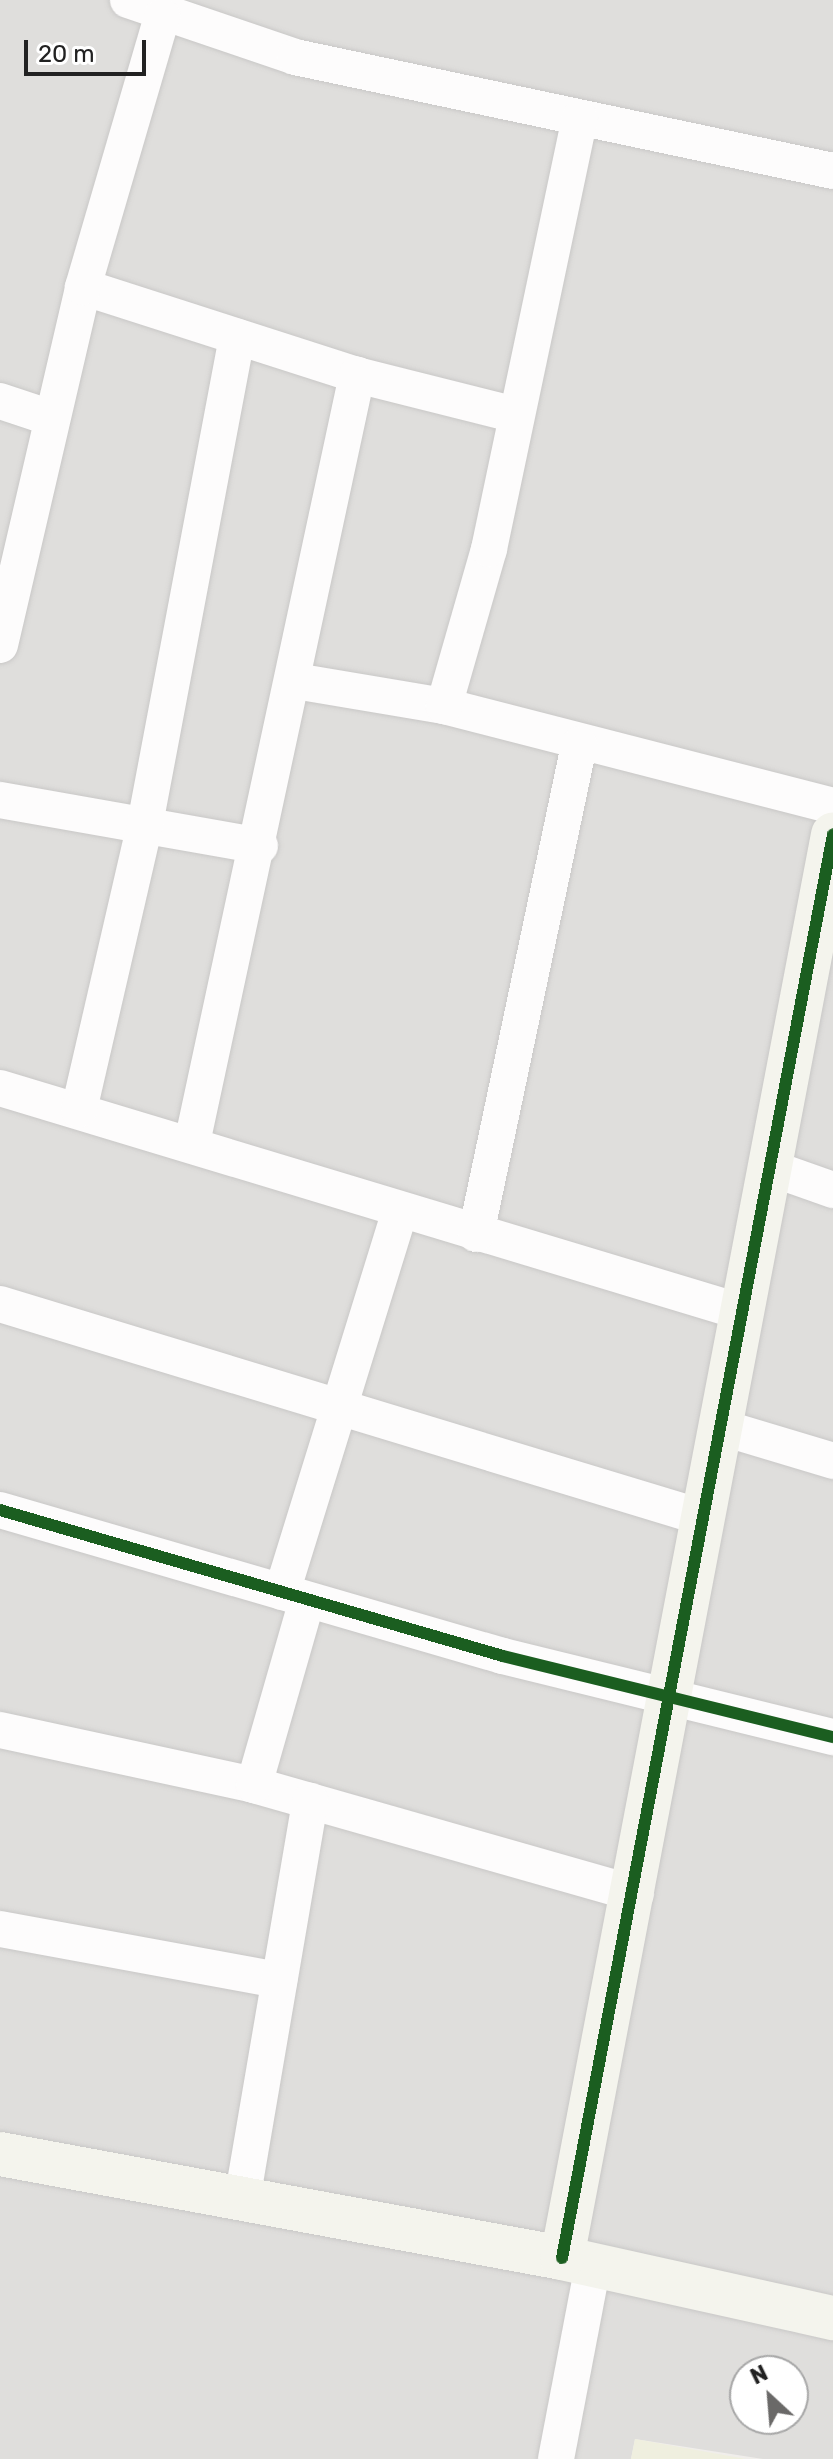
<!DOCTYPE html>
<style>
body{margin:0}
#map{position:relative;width:833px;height:2459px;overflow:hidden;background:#f0eeeb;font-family:Rubik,sans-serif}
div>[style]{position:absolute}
.residential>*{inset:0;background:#dfdedc}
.farmland>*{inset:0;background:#efefdf}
.roads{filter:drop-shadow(0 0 2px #c9c8c7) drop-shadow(0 0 2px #c9c8c7)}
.street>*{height:36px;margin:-18px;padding:0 18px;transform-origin:18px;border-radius:18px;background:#fdfcfc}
.secondary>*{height:44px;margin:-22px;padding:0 22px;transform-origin:22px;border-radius:22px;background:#f4f4ed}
.cycleway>*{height:12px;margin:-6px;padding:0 6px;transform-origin:6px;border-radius:6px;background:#1b5e20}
span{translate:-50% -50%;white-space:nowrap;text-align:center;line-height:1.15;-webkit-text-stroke:8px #fff;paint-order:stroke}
.north{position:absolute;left:729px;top:2355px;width:80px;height:80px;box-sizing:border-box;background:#fff;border:2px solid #a7a7a7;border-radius:50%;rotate:334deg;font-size:22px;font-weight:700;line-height:32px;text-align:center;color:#222}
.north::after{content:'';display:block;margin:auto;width:28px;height:36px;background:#6a6968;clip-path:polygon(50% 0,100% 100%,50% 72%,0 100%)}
.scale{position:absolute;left:24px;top:40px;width:122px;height:36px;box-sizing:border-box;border:4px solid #222;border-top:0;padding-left:10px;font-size:24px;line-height:28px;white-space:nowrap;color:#222;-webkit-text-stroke:6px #fff;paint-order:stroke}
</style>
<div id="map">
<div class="residential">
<i style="clip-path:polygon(evenodd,0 0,833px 0,833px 2459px,763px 2459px,635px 2439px,631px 2459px,0 2459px,0 0,745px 2371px,793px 2371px,793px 2419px,745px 2419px,745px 2371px)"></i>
</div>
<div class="farmland">
<i style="clip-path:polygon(635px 2439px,746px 2459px,631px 2459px)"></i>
</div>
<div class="roads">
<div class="street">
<i style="left:128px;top:0;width:176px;rotate:18.8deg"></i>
<i style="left:295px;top:57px;width:550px;rotate:11.96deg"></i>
<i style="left:83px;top:287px;width:288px;rotate:17.8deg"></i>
<i style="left:357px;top:375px;width:164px;rotate:14.1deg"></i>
<i style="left:0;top:401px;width:54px;rotate:18.4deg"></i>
<i style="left:0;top:645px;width:367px;rotate:-76.9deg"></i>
<i style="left:83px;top:287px;width:282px;rotate:-73.7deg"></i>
<i style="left:295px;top:681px;width:151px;rotate:9.5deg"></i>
<i style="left:444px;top:706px;width:402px;rotate:14.4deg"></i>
<i style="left:444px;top:706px;width:163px;rotate:-74deg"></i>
<i style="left:489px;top:549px;width:440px;rotate:-78.1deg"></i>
<i style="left:0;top:800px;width:264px;rotate:10deg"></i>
<i style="left:0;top:1088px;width:778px;rotate:16.81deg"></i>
<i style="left:79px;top:1110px;width:294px;rotate:-77deg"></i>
<i style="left:145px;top:824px;width:496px;rotate:-79.3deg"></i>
<i style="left:192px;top:1143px;width:786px;rotate:-77.87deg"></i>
<i style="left:768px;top:1167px;width:69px;rotate:19.5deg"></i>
<i style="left:476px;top:1234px;width:500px;rotate:-78.1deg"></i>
<i style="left:0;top:1304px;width:736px;rotate:16.91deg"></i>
<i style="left:720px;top:1427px;width:118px;rotate:16.7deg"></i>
<i style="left:0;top:1510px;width:524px;rotate:16.19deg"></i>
<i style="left:503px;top:1656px;width:340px;rotate:13.8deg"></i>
<i style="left:282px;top:1592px;width:400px;rotate:-72.8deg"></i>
<i style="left:0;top:1730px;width:260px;rotate:12.2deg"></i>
<i style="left:254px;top:1785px;width:397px;rotate:15.9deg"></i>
<i style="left:254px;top:1785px;width:192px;rotate:-74deg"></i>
<i style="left:0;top:1929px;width:284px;rotate:10.4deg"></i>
<i style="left:242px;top:2200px;width:405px;rotate:-80.3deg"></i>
<i style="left:556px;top:2459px;width:197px;rotate:-79.2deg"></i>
</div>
<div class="secondary">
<i style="left:0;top:2154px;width:572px;rotate:10.48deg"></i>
<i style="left:562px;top:2258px;width:278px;rotate:12.5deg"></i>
<i style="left:562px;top:2258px;width:1449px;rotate:-79.22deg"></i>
</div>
</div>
<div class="cycleway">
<i style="left:0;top:1510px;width:524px;rotate:16.19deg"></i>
<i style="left:503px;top:1656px;width:340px;rotate:13.8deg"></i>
<i style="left:562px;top:2258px;width:1449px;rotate:-79.22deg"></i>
</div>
<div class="north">N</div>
<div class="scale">20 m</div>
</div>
